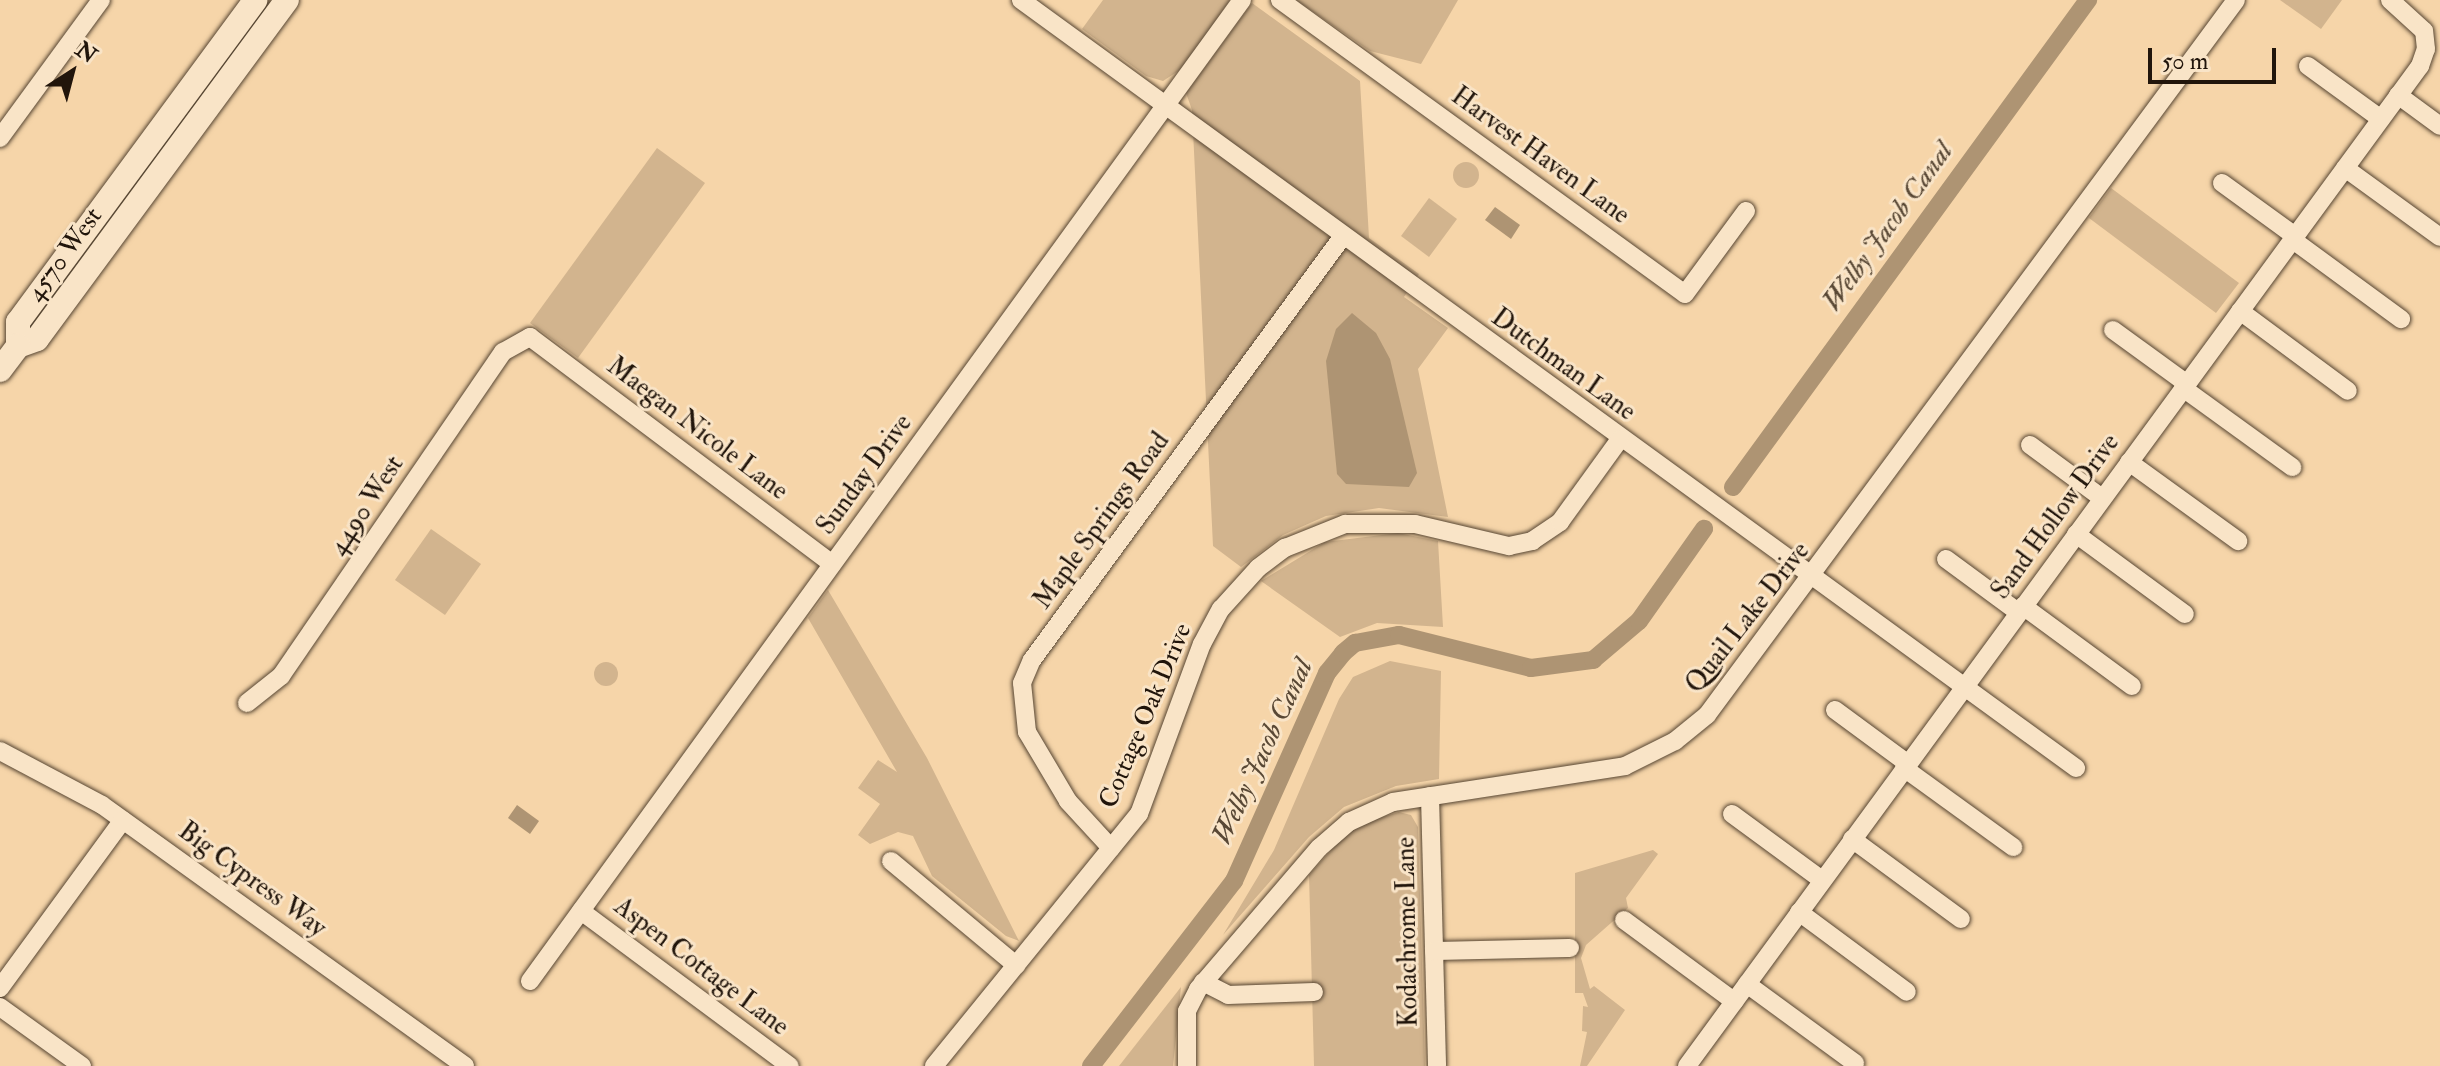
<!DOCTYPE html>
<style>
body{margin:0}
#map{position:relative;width:2440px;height:1066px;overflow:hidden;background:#f6d5a9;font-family:"IM FELL Double Pica",serif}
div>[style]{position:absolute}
.green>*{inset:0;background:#d2b48e}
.round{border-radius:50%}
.water>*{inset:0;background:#ae9473}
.canal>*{height:18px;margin:-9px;padding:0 9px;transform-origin:9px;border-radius:9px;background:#ae9473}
.roads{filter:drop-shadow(0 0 2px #564532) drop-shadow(0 0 2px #564532)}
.minor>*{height:18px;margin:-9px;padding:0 9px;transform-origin:9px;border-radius:9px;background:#f9e4c7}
.secondary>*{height:24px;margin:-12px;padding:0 12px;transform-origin:12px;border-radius:12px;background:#f9e4c7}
span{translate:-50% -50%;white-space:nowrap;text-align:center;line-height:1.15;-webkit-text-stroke:6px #f9e4c7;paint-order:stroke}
.street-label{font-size:26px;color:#21150b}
.water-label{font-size:28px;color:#594835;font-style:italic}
.north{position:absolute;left:32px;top:32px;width:80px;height:80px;-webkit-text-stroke:6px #f9e4c7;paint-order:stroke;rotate:36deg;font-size:22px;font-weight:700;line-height:32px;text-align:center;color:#21150b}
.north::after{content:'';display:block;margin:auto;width:28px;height:36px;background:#21150b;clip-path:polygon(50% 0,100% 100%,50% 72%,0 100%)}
.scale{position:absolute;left:2148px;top:48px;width:128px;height:36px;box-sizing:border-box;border:4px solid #21150b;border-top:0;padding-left:10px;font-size:24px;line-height:28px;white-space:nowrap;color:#21150b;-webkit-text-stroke:6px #f9e4c7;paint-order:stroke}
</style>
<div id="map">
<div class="green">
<i style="clip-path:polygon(1103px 0,1230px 0,1183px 68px,1163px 81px,1146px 76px,1082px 29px)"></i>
<i style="clip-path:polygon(1296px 0,1458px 0,1421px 64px,1370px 51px)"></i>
<i style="clip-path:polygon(2280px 0,2342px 0,2321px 29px)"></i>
<i style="clip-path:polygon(1252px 3px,1360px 81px,1369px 238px,1419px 274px,1404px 297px,1448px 328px,1418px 369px,1448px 517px,1379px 508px,1326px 516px,1283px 535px,1241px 567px,1213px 546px,1192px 110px,1186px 93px)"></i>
<i style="clip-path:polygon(657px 148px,705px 183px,578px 358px,530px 323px)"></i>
<i class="round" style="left:1453px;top:162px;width:26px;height:26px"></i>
<i style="clip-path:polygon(2111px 188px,2239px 283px,2216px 313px,2089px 218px)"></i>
<i style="clip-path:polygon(1429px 198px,1457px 219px,1429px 257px,1401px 236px)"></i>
<i style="clip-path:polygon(431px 529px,481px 564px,445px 615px,395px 580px)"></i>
<i style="clip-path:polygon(1398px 533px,1438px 541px,1443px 627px,1377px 623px,1340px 637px,1261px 581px,1325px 542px)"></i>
<i style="clip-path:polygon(828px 590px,927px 758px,1019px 941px,1006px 936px,932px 876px,913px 836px,898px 832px,870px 844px,858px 835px,880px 804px,858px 788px,878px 760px,897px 772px,808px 618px)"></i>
<i style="clip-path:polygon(1390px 661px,1441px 671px,1439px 779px,1396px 786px,1344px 807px,1309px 837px,1223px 935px,1274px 850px,1339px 699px,1353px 677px)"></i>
<i class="round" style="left:594px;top:662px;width:24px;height:24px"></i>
<i style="clip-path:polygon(1399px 812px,1411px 815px,1418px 827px,1425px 1066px,1314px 1066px,1309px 875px,1344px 836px,1366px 822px)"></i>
<i style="clip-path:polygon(1653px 850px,1658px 854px,1626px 898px,1628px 908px,1586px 945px,1581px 958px,1590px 989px,1594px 986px,1625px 1010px,1587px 1066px,1580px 1066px,1587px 1032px,1582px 1031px,1583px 1006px,1588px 1007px,1583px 993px,1575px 993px,1575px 873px)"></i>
<i style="clip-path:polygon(1181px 987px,1173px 1066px,1119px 1066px)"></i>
</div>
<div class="water">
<i style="clip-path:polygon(1495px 207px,1520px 225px,1511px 239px,1485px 220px)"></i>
<i style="clip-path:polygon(1352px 313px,1376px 333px,1390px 359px,1417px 473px,1409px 487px,1346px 484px,1337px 474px,1326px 361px,1336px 329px)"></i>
<i style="clip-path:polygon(517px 805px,539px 821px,530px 834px,508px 818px)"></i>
</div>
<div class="canal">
<i style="left:1733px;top:487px;width:603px;rotate:-53.91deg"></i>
<i style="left:1091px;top:1066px;width:234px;rotate:-52.3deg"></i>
<i style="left:1234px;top:881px;width:228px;rotate:-65.9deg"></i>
<i style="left:1327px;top:673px;width:26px;rotate:-51deg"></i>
<i style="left:1343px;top:653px;width:16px;rotate:-40deg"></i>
<i style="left:1355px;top:643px;width:45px;rotate:-10.3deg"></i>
<i style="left:1399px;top:635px;width:136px;rotate:14deg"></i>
<i style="left:1531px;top:668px;width:63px;rotate:-7.4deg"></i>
<i style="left:1593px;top:660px;width:60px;rotate:-40.3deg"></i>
<i style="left:1639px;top:621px;width:113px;rotate:-54.8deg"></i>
</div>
<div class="roads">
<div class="minor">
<i style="left:1021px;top:0;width:1305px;rotate:36.05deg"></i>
<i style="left:1280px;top:0;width:500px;rotate:35.98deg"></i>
<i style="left:1685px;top:294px;width:103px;rotate:-53.7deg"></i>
<i style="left:2308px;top:66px;width:90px;rotate:36deg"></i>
<i style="left:2398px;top:95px;width:52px;rotate:36.4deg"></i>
<i style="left:0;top:138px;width:171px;rotate:-53.8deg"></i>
<i style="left:2345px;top:168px;width:117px;rotate:36deg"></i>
<i style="left:2222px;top:183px;width:90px;rotate:36deg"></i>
<i style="left:2293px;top:240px;width:134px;rotate:36.2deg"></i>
<i style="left:2240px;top:311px;width:134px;rotate:36.5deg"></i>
<i style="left:2113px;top:330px;width:90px;rotate:36deg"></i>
<i style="left:2183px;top:388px;width:135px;rotate:35.9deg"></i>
<i style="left:2030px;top:445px;width:89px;rotate:36.4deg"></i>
<i style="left:2129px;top:462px;width:135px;rotate:35.9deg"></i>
<i style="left:2076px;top:534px;width:135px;rotate:36.3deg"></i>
<i style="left:1946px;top:559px;width:89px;rotate:36.4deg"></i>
<i style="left:2023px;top:606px;width:135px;rotate:36.3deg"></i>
<i style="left:247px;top:703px;width:43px;rotate:-38.5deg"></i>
<i style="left:281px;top:676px;width:393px;rotate:-55.6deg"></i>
<i style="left:503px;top:352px;width:31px;rotate:-29deg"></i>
<i style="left:530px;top:337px;width:378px;rotate:36.9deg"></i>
<i style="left:1835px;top:710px;width:89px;rotate:36.4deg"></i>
<i style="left:0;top:751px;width:115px;rotate:27.9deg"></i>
<i style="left:102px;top:805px;width:447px;rotate:35.7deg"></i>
<i style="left:1904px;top:768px;width:135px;rotate:35.9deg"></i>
<i style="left:1430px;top:796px;width:270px;rotate:88.5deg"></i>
<i style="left:1732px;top:814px;width:112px;rotate:36.3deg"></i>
<i style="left:1852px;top:839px;width:135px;rotate:36.3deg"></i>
<i style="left:1111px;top:848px;width:64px;rotate:-132.5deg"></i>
<i style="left:1068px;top:801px;width:80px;rotate:-120.7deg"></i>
<i style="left:1027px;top:732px;width:49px;rotate:-95.8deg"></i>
<i style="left:1022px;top:683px;width:25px;rotate:-67deg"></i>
<i style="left:1032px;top:660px;width:526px;rotate:-53.74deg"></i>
<i style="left:891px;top:861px;width:163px;rotate:39.8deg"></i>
<i style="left:581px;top:911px;width:260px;rotate:36.6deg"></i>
<i style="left:1799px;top:912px;width:134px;rotate:36.5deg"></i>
<i style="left:1624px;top:920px;width:137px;rotate:36.4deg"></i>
<i style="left:1434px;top:951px;width:136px;rotate:-1.3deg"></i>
<i style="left:530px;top:981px;width:1212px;rotate:-54.03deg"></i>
<i style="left:1203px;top:982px;width:28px;rotate:27deg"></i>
<i style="left:1228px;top:995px;width:86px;rotate:-2deg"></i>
<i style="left:1747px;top:984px;width:134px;rotate:36.2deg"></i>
<i style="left:0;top:988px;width:208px;rotate:-53.8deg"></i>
<i style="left:0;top:1007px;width:101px;rotate:35.7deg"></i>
<i style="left:934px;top:1066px;width:325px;rotate:-50.9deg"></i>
<i style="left:1139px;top:814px;width:181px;rotate:-69.7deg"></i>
<i style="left:1202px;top:644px;width:40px;rotate:-62deg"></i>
<i style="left:1221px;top:609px;width:55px;rotate:-47.9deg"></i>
<i style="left:1258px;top:568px;width:34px;rotate:-37deg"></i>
<i style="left:1285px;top:548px;width:65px;rotate:-21.8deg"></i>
<i style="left:1345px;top:524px;width:70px"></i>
<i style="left:1415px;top:524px;width:97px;rotate:13.2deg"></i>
<i style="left:1509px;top:546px;width:24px;rotate:-12deg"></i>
<i style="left:1532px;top:541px;width:34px;rotate:-34deg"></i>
<i style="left:1560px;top:522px;width:102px;rotate:-54.1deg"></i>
<i style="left:1187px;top:1066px;width:55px;rotate:-90deg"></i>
<i style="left:1187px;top:1011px;width:25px;rotate:-63deg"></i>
<i style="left:1198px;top:989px;width:186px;rotate:-49.4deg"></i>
<i style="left:1319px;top:848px;width:40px;rotate:-41deg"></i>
<i style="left:1349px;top:822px;width:48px;rotate:-24.4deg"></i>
<i style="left:1393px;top:802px;width:235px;rotate:-8.8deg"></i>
<i style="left:1625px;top:766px;width:56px;rotate:-26.6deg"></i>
<i style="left:1675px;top:741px;width:41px;rotate:-39.1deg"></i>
<i style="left:1707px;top:715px;width:889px;rotate:-53.5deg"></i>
<i style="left:1687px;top:1066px;width:1240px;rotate:-53.76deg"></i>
<i style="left:2420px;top:66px;width:18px;rotate:-71deg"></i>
<i style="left:2426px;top:49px;width:18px;rotate:-96deg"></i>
<i style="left:2424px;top:31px;width:46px;rotate:-137.6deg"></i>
</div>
<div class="secondary">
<i style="left:18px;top:346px;width:20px;rotate:-20deg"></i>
<i style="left:37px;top:339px;width:421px;rotate:-53.6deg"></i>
<i style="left:18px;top:346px;width:24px;rotate:-90deg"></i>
<i style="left:18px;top:322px;width:400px;rotate:-53.6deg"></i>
<i style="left:0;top:370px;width:30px;rotate:-53deg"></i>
</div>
</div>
<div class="street-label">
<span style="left:1540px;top:156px;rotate:36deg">Harvest Haven Lane</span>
<span style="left:65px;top:255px;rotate:-54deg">4570 West</span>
<span style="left:1563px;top:365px;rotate:36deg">Dutchman Lane</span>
<span style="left:697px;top:429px;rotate:37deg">Maegan Nicole Lane</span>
<span style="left:865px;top:475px;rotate:-54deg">Sunday Drive</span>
<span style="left:367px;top:506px;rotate:-57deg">4490 West</span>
<span style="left:2056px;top:517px;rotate:-54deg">Sand Hollow Drive</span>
<span style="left:1102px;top:521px;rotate:-54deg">Maple Springs Road</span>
<span style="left:1748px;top:618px;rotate:-52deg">Quail Lake Drive</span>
<span style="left:1146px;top:716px;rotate:-67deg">Cottage Oak Drive</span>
<span style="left:252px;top:880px;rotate:36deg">Big Cypress Way</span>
<span style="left:1408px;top:932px;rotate:-91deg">Kodachrome Lane</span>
<span style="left:701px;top:967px;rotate:37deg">Aspen Cottage Lane</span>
</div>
<div class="water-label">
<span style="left:1888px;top:227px;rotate:-54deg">Welby Jacob Canal</span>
<span style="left:1263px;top:752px;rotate:-65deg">Welby Jacob Canal</span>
</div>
<div class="north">N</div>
<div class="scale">50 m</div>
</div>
